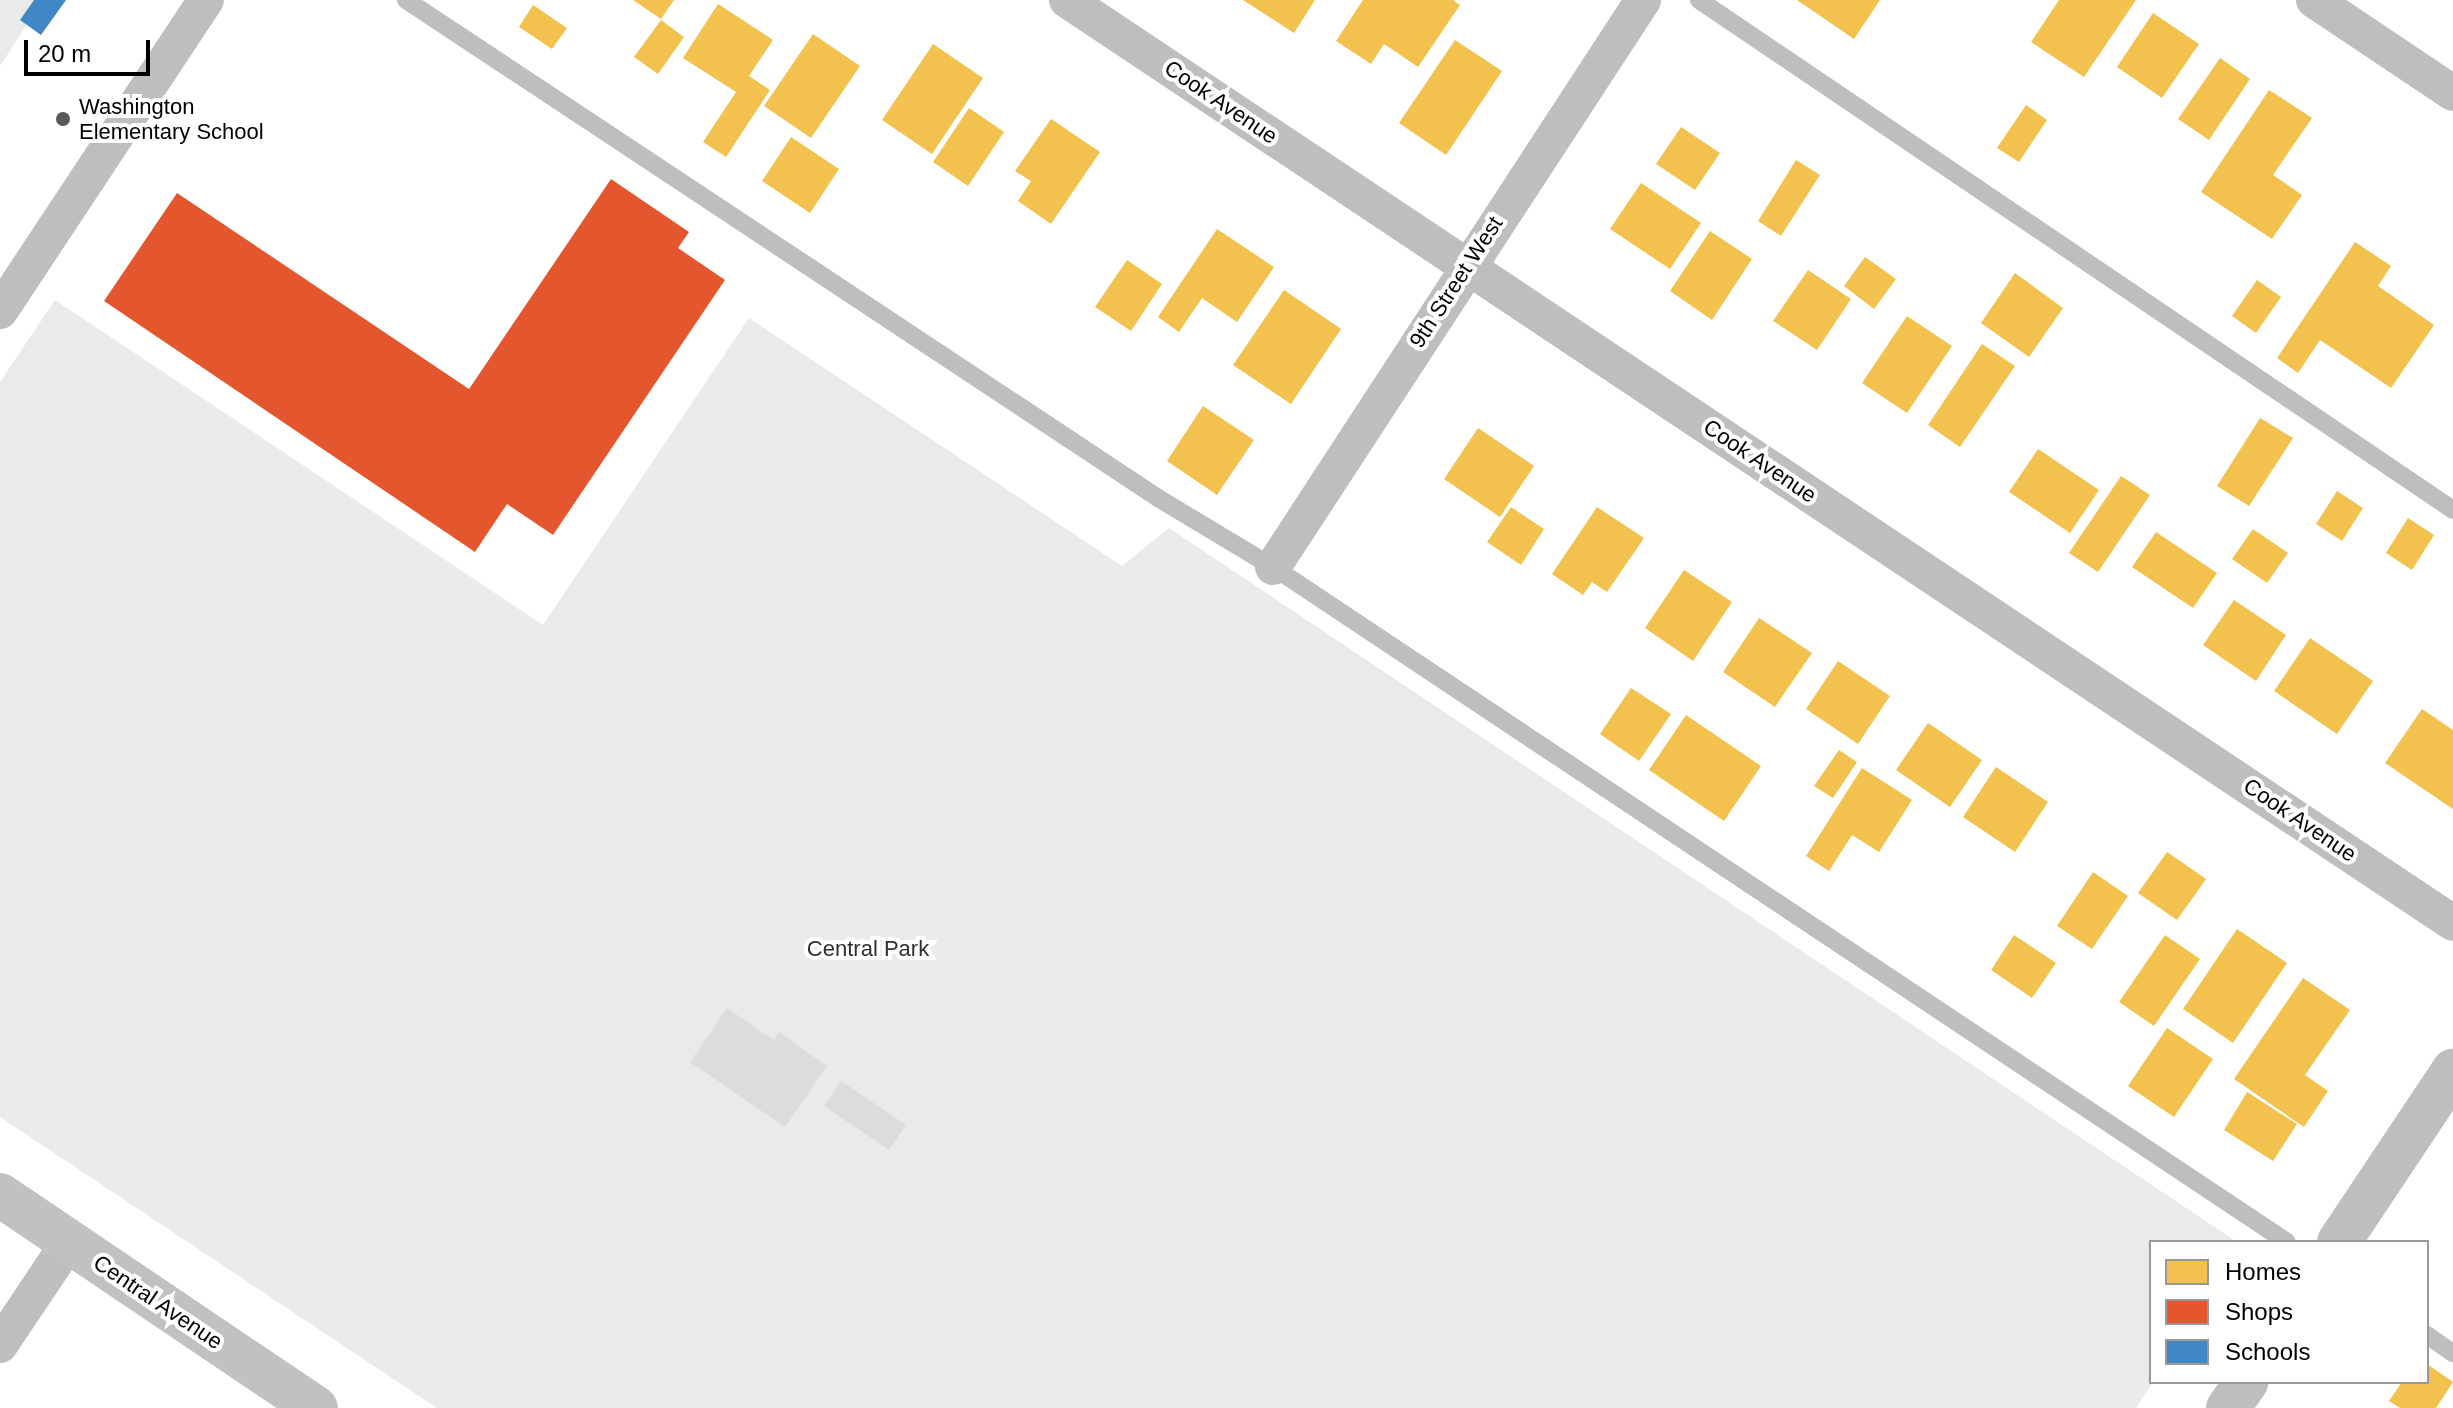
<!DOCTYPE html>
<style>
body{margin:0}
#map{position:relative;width:2453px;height:1408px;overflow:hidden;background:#fff;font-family:Arial,sans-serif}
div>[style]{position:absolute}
.green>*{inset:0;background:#eaeaea}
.homes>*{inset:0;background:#f2c14e}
.shops>*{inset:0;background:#e4572e}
.schools>*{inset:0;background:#3f88c5}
.building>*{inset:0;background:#dcdcdc}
.service>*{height:18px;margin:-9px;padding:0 9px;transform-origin:9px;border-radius:9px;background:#bebebe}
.minor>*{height:36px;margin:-18px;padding:0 18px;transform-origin:18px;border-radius:18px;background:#bebebe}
.tertiary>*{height:44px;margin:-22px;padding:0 22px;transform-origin:22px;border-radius:22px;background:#bebebe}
.secondary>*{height:44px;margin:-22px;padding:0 22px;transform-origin:22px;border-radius:22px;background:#c1c1c1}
.dots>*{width:22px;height:22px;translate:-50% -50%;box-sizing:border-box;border:4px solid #fff;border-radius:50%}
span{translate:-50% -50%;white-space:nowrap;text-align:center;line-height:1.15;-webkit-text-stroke:8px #fff;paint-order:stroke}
.street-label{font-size:22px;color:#000}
.poi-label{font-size:22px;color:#000}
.left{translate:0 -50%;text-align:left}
.park-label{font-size:22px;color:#2f2f2f}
.legend{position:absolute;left:2149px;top:1240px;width:280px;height:144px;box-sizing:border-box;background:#fff;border:2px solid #999;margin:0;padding:10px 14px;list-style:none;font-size:24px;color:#000}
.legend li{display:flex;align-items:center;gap:16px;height:40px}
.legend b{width:40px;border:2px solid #999}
.scale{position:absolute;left:24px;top:40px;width:126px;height:36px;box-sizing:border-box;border:4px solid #000;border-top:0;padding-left:10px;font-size:24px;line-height:28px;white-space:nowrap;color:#000;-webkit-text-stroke:6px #fff;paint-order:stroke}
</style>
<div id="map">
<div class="green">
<i style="clip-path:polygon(0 0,43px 0,0 66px)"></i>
<i style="clip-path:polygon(55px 300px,543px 625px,749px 318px,1122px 566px,1169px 528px,2237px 1242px,2151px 1242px,2153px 1382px,2136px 1408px,437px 1408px,0 1117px,0 382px)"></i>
</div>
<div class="homes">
<i style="clip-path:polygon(633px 0,674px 0,661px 19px)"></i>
<i style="clip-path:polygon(1243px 0,1315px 0,1294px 33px)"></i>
<i style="clip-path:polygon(1363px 0,1453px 0,1460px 5px,1418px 67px,1384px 44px,1371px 64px,1336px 41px)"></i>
<i style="clip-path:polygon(1797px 0,1880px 0,1854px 39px)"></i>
<i style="clip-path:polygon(2059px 0,2136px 0,2084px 77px,2031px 42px)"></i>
<i style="clip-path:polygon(718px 4px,773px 40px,749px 76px,770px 90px,726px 157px,703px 142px,736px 92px,683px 58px)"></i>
<i style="clip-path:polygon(533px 5px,567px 28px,552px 49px,519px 27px)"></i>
<i style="clip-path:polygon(2153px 13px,2199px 44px,2162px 98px,2117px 67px)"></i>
<i style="clip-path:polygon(661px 20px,684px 37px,658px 74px,634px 57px)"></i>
<i style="clip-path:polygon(813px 34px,860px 66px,811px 138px,764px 106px)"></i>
<i style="clip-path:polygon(1455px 40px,1502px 71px,1446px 155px,1399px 123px)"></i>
<i style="clip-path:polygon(933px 44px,983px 78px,932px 154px,882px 120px)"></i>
<i style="clip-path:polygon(2220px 58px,2250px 79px,2209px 140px,2178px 119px)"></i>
<i style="clip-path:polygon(2269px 90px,2312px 118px,2273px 175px,2302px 195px,2272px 239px,2201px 192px)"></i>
<i style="clip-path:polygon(2026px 105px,2047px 120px,2019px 162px,1997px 148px)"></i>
<i style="clip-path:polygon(969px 108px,1004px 132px,968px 186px,933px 162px)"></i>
<i style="clip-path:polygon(1051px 119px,1100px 152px,1051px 224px,1018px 201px,1031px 181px,1015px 171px)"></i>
<i style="clip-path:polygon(1681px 127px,1720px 153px,1695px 190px,1656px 164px)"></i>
<i style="clip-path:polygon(791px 137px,839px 169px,810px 213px,762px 181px)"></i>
<i style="clip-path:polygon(1796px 160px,1820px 175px,1781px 236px,1758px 221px)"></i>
<i style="clip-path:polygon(1641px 183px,1701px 223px,1670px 269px,1610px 229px)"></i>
<i style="clip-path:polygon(1217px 229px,1274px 267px,1237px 322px,1202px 298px,1179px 332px,1158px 317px)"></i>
<i style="clip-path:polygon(1710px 231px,1752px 259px,1712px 320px,1670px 291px)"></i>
<i style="clip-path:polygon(2355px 242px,2391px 266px,2378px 286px,2434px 325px,2391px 388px,2320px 340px,2298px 373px,2277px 358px)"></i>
<i style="clip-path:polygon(1865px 257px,1896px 279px,1874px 309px,1844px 286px)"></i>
<i style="clip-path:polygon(1127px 260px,1162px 284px,1131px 331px,1095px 307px)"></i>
<i style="clip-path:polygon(1808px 270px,1851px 299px,1817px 350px,1773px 321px)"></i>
<i style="clip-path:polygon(2015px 273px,2063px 308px,2029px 357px,1981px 323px)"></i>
<i style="clip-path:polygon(2257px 280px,2281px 297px,2256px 333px,2232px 316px)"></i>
<i style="clip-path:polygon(1284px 290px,1341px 329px,1291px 404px,1233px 365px)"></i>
<i style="clip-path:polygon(1907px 316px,1952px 346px,1907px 413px,1862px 383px)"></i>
<i style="clip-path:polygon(1982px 344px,2015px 366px,1960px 447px,1928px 425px)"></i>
<i style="clip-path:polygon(1203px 406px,1254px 440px,1217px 495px,1167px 461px)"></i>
<i style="clip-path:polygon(2260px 418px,2293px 438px,2249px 506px,2217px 486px)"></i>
<i style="clip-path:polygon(1478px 428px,1534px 466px,1500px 517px,1444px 479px)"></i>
<i style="clip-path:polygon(2038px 449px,2099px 490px,2070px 533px,2009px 492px)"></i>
<i style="clip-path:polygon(2121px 476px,2150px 495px,2098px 572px,2069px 553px)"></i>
<i style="clip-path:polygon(2337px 491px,2363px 508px,2342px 541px,2316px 524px)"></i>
<i style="clip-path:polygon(1511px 507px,1544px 529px,1521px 565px,1487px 542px)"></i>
<i style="clip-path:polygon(1597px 507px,1644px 538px,1607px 592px,1592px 582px,1583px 595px,1552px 574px)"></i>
<i style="clip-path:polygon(2408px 518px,2434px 535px,2412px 570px,2386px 553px)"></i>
<i style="clip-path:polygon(2253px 529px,2288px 553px,2267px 583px,2232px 559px)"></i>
<i style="clip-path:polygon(2156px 532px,2217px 573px,2193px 608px,2132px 567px)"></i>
<i style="clip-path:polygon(1684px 570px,1732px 602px,1693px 661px,1645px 628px)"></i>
<i style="clip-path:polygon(2234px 600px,2286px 635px,2256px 681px,2203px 645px)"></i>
<i style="clip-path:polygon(1759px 618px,1812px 653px,1775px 707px,1723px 672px)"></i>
<i style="clip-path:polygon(2310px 638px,2373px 681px,2337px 734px,2274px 691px)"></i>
<i style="clip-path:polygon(1838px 661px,1890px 696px,1858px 744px,1806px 709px)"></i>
<i style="clip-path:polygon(1631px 688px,1671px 714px,1639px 761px,1600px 734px)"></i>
<i style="clip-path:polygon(2422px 709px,2453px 730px,2453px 809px,2385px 763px)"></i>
<i style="clip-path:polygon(1686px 715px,1761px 766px,1724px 821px,1649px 770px)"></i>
<i style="clip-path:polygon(1928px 723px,1982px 760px,1950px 807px,1896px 770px)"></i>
<i style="clip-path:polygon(1839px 750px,1857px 762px,1833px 798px,1814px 786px)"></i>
<i style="clip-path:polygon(1996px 767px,2048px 802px,2015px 852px,1963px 817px)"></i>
<i style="clip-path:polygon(1862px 768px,1912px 800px,1879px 852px,1852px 835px,1829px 871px,1806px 856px)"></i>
<i style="clip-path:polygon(2167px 852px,2206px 879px,2177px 920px,2138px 893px)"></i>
<i style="clip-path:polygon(2093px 872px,2128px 896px,2092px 949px,2057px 926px)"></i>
<i style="clip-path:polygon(2237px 929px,2287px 963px,2233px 1043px,2183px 1009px)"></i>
<i style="clip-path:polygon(2014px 935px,2056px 963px,2032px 998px,1991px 970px)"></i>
<i style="clip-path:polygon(2165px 935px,2200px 959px,2154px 1026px,2119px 1002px)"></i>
<i style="clip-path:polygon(2303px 978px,2350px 1010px,2305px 1075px,2328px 1091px,2304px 1127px,2234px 1079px)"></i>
<i style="clip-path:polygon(2167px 1028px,2213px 1059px,2174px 1117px,2128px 1086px)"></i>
<i style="clip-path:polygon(2247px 1092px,2297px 1124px,2273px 1161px,2224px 1130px)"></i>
<i style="clip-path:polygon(2427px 1364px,2453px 1382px,2436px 1408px,2400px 1408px,2389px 1401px,2402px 1382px,2427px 1382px)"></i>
</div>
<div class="shops">
<i style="clip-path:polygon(611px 179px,689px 232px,678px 248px,725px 280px,553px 535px,507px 504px,475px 552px,104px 301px,177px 193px,469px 389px)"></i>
</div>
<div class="schools">
<i style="clip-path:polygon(34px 0,66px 0,41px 35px,20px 20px)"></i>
</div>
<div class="building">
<i style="clip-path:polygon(727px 1008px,774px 1040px,779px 1032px,827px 1066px,785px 1127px,690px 1062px)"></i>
<i style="clip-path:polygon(841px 1081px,906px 1125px,889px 1150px,824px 1106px)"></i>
</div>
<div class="service">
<i style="left:406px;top:0;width:902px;rotate:33.51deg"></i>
<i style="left:1158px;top:498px;width:134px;rotate:31deg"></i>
<i style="left:1273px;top:567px;width:1218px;rotate:33.65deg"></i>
<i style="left:1699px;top:0;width:910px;rotate:34.07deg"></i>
<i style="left:2427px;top:1335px;width:32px;rotate:35deg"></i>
</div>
<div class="minor">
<i style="left:1067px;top:0;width:1665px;rotate:33.66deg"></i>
<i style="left:2314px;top:0;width:167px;rotate:33.8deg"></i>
<i style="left:0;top:311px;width:373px;rotate:-56.5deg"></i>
<i style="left:1273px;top:567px;width:677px;rotate:-56.87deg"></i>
<i style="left:0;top:1345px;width:124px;rotate:-56.2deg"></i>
</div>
<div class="tertiary">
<i style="left:2339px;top:1242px;width:206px;rotate:-56.3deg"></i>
<i style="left:2228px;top:1408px;width:32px;rotate:-55deg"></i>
</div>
<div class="secondary">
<i style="left:0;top:1195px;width:381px;rotate:34deg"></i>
</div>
<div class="dots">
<i style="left:63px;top:119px;background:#595959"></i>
</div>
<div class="street-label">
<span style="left:1221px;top:102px;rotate:34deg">Cook Avenue</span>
<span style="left:1456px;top:282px;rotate:-57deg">9th Street West</span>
<span style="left:1760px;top:461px;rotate:34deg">Cook Avenue</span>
<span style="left:2300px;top:820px;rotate:34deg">Cook Avenue</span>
<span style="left:158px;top:1302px;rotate:34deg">Central Avenue</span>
</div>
<div class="poi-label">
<span class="left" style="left:79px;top:119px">Washington<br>Elementary School</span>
</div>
<div class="park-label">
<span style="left:868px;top:949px">Central Park</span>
</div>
<ul class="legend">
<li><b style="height:22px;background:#f2c14e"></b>Homes</li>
<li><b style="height:22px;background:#e4572e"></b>Shops</li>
<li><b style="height:22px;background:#3f88c5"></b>Schools</li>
</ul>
<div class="scale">20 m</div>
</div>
